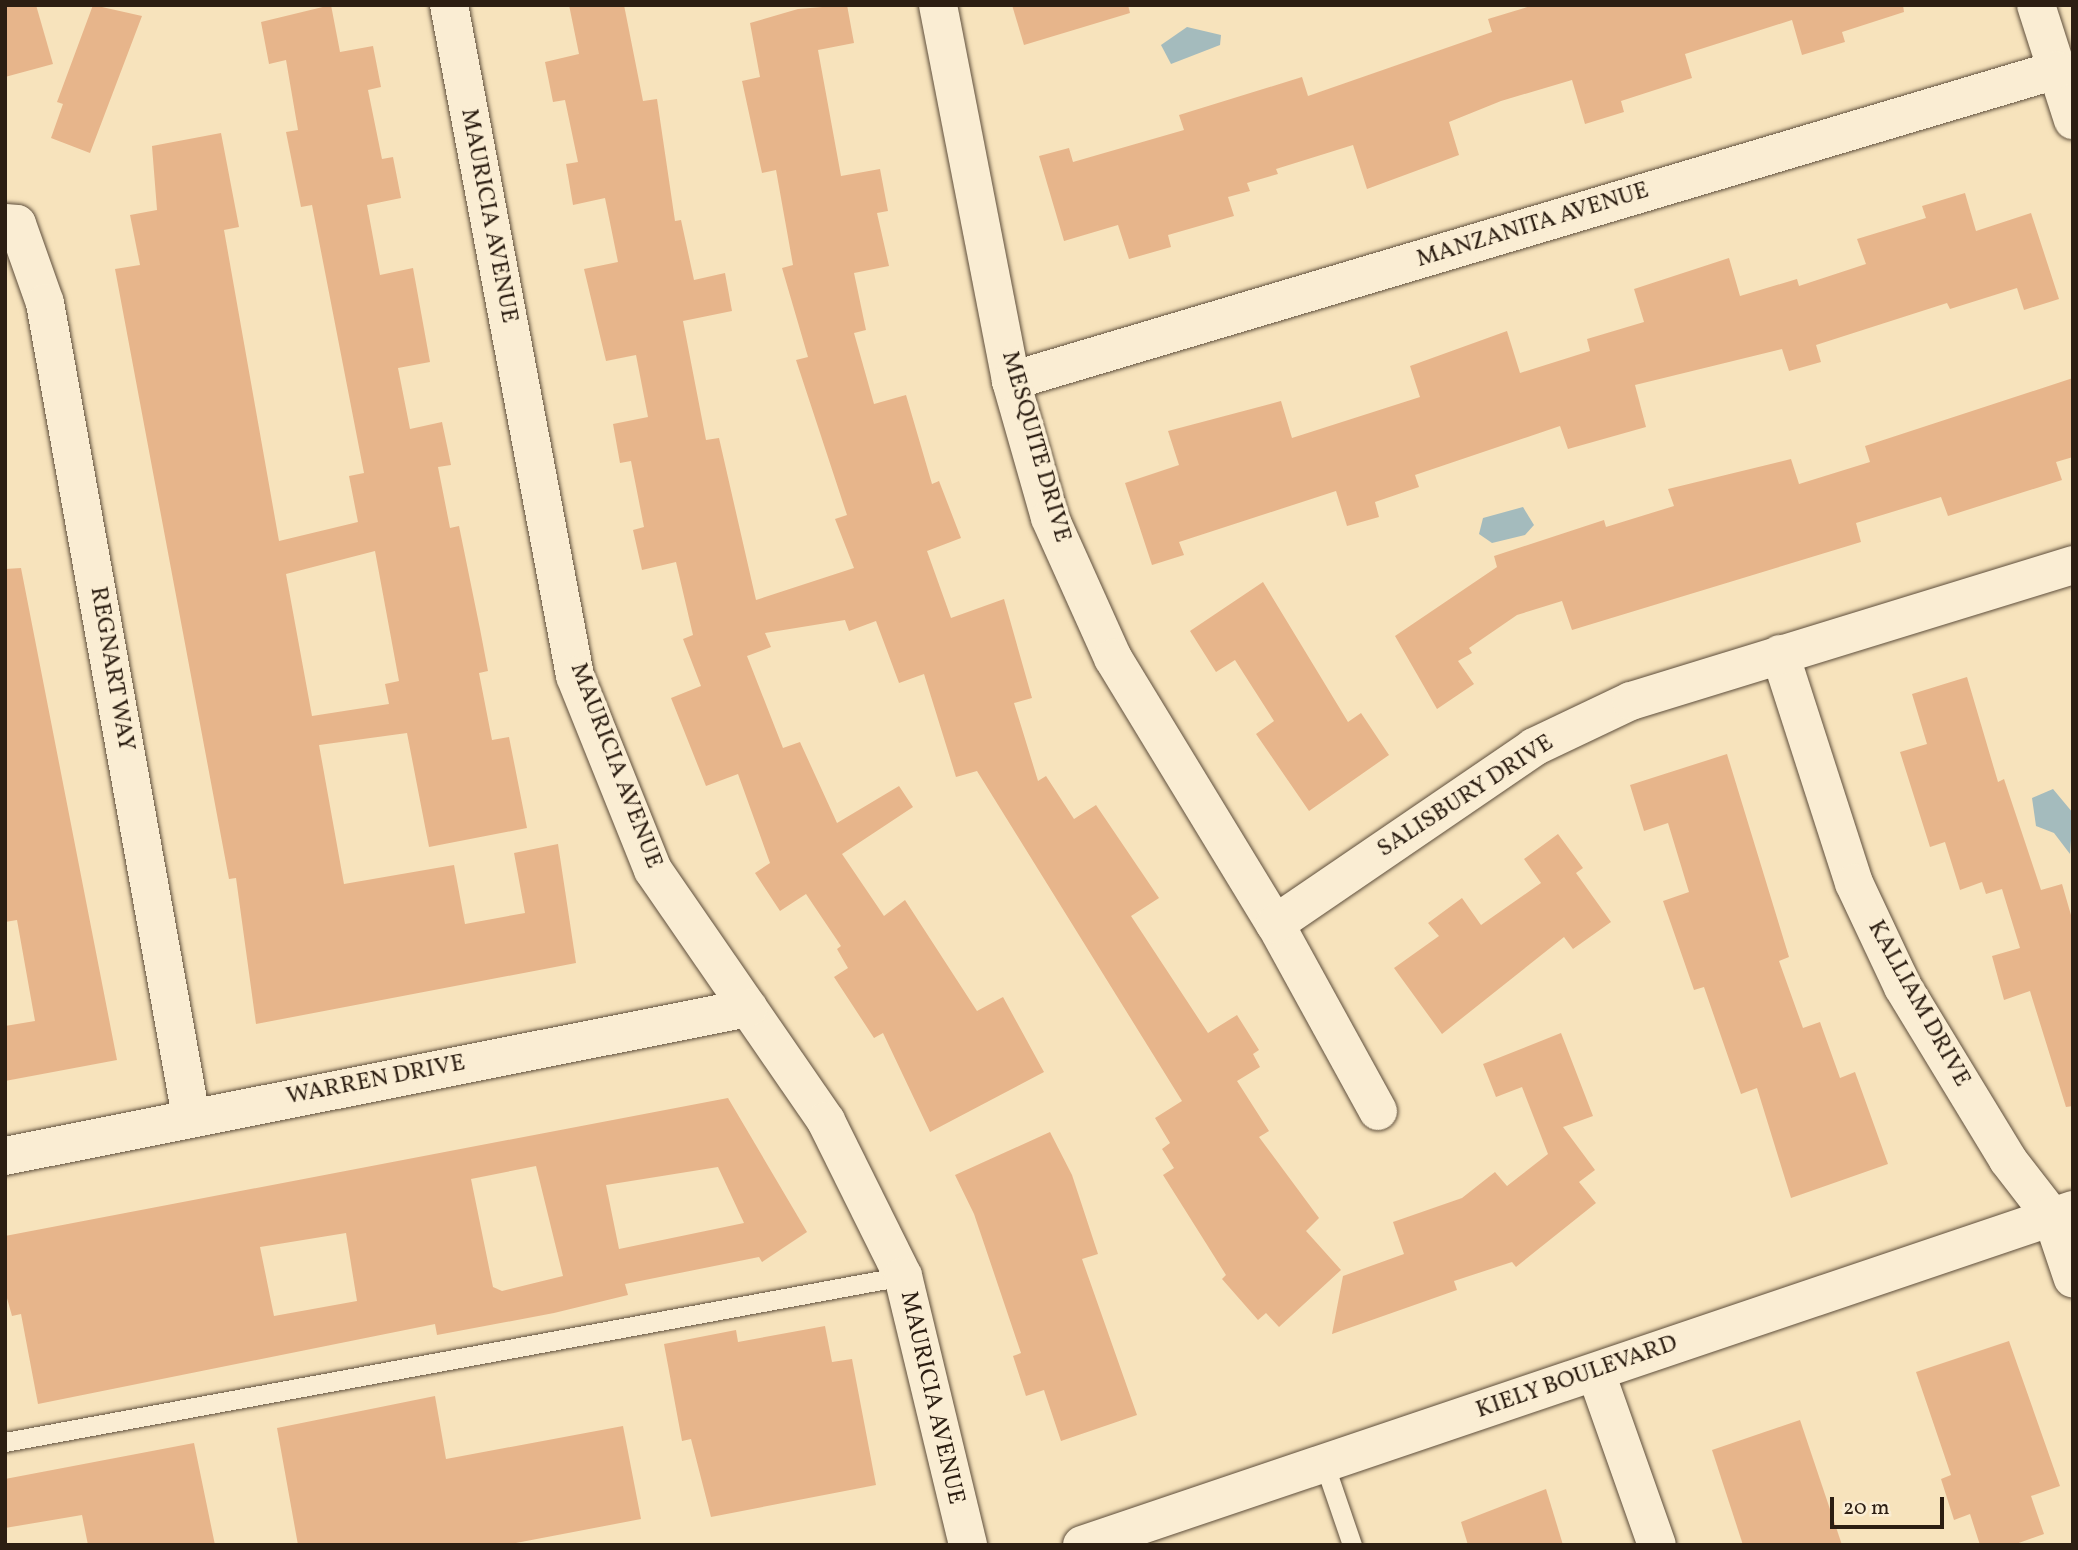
<!DOCTYPE html>
<style>
body{margin:0}
#map{position:relative;width:2078px;height:1550px;overflow:hidden;background:#f7e3bc;font-family:Vollkorn,serif}
div>[style]{position:absolute}
.water>*{inset:0;background:#a4bbbd}
.building>*{inset:0;background:#e7b58b}
.roads{filter:drop-shadow(0 0 2px #5f4f3c) drop-shadow(0 0 2px #5f4f3c)}
.lane>*{height:19px;margin:-9.5px;padding:0 9.5px;transform-origin:9.5px;border-radius:9.5px;background:#faedd3}
.street>*{height:38px;margin:-19px;padding:0 19px;transform-origin:19px;border-radius:19px;background:#faedd3}
.secondary>*{height:38px;margin:-19px;padding:0 19px;transform-origin:19px;border-radius:19px;background:#faedd3}
span{translate:-50% -50%;white-space:nowrap;text-align:center;line-height:1.15;-webkit-text-stroke:7px #faedd3;paint-order:stroke}
.street-label{font-size:24px;color:#2c1e12}
.frame{position:absolute;inset:0;border:7px solid #2c1e12;pointer-events:none}
.scale{position:absolute;left:1830px;top:1497px;width:114px;height:32px;box-sizing:border-box;border:4px solid #2c1e12;border-top:0;padding-left:9px;font-size:21px;line-height:24px;white-space:nowrap;color:#2c1e12;-webkit-text-stroke:5px #faedd3;paint-order:stroke}
</style>
<div id="map">
<div class="water">
<i style="clip-path:polygon(1187px 27px,1221px 35px,1220px 45px,1171px 64px,1161px 45px)"></i>
<i style="clip-path:polygon(1523px 507px,1534px 525px,1525px 535px,1492px 543px,1479px 534px,1483px 518px)"></i>
<i style="clip-path:polygon(2053px 789px,2073px 813px,2070px 854px,2054px 833px,2036px 826px,2032px 798px)"></i>
</div>
<div class="building">
<i style="clip-path:polygon(5px 5px,36px 5px,53px 64px,5px 77px)"></i>
<i style="clip-path:polygon(93px 5px,142px 16px,90px 153px,51px 138px,63px 104px,57px 102px)"></i>
<i style="clip-path:polygon(evenodd,331px 5px,340px 52px,373px 46px,381px 87px,368px 90px,382px 159px,393px 157px,401px 198px,367px 205px,380px 275px,413px 268px,430px 362px,398px 368px,410px 429px,442px 422px,451px 465px,438px 467px,450px 528px,459px 526px,480px 629px,488px 671px,479px 673px,492px 740px,509px 737px,527px 828px,429px 847px,407px 733px,319px 745px,344px 884px,454px 865px,465px 924px,525px 913px,514px 853px,558px 844px,576px 963px,256px 1024px,236px 878px,229px 879px,115px 269px,140px 265px,130px 215px,157px 210px,152px 146px,221px 133px,239px 227px,224px 230px,279px 541px,358px 522px,349px 476px,364px 473px,312px 205px,301px 207px,286px 132px,298px 130px,286px 60px,269px 64px,261px 22px,331px 5px,375px 551px,399px 681px,385px 684px,389px 704px,312px 716px,286px 574px,375px 551px)"></i>
<i style="clip-path:polygon(569px 5px,624px 5px,643px 101px,657px 99px,675px 221px,681px 220px,694px 280px,725px 273px,732px 311px,683px 321px,706px 440px,719px 438px,756px 600px,854px 568px,835px 519px,847px 515px,796px 360px,808px 357px,782px 268px,793px 265px,776px 170px,762px 173px,742px 81px,760px 77px,750px 23px,798px 9px,847px 5px,854px 43px,818px 50px,841px 176px,880px 169px,888px 211px,877px 213px,889px 266px,854px 273px,866px 330px,854px 333px,874px 404px,906px 395px,932px 484px,939px 481px,961px 538px,927px 551px,951px 618px,1004px 599px,1032px 698px,1014px 703px,1038px 781px,1046px 776px,1074px 819px,1096px 805px,1159px 898px,1131px 916px,1208px 1033px,1237px 1015px,1259px 1050px,1253px 1054px,1260px 1067px,1237px 1081px,1269px 1131px,1259px 1137px,1319px 1218px,1306px 1231px,1341px 1270px,1279px 1327px,1266px 1313px,1258px 1320px,1222px 1279px,1226px 1275px,1163px 1175px,1174px 1168px,1162px 1149px,1170px 1143px,1155px 1118px,1182px 1101px,977px 771px,956px 777px,924px 674px,899px 683px,876px 621px,849px 631px,845px 620px,765px 633px,771px 647px,747px 656px,783px 748px,800px 742px,837px 823px,899px 786px,913px 807px,842px 854px,884px 916px,905px 900px,977px 1011px,1003px 997px,1044px 1072px,930px 1132px,883px 1033px,874px 1038px,834px 977px,848px 968px,837px 949px,841px 946px,806px 894px,780px 911px,755px 873px,770px 863px,738px 774px,706px 786px,671px 698px,701px 686px,683px 639px,693px 635px,676px 562px,642px 570px,633px 530px,644px 527px,631px 461px,620px 463px,613px 424px,648px 417px,636px 355px,606px 361px,584px 269px,618px 262px,605px 198px,573px 205px,566px 164px,578px 162px,565px 100px,553px 102px,545px 62px,579px 54px)"></i>
<i style="clip-path:polygon(1012px 5px,1128px 5px,1130px 13px,1024px 45px)"></i>
<i style="clip-path:polygon(1534px 5px,1903px 5px,1904px 12px,1842px 32px,1845px 42px,1802px 55px,1792px 20px,1685px 54px,1692px 78px,1621px 101px,1624px 112px,1585px 124px,1572px 80px,1501px 101px,1449px 122px,1459px 155px,1367px 189px,1353px 145px,1276px 169px,1278px 174px,1247px 183px,1250px 191px,1228px 197px,1234px 216px,1168px 235px,1171px 247px,1129px 259px,1118px 225px,1064px 241px,1039px 156px,1069px 148px,1073px 162px,1184px 130px,1179px 115px,1302px 77px,1308px 96px,1492px 32px,1488px 19px)"></i>
<i style="clip-path:polygon(1965px 193px,1976px 231px,2031px 213px,2059px 299px,2024px 310px,2017px 288px,1950px 309px,1947px 303px,1816px 345px,1821px 362px,1789px 371px,1782px 349px,1635px 385px,1646px 427px,1568px 449px,1560px 426px,1415px 475px,1419px 487px,1375px 502px,1379px 517px,1347px 526px,1336px 491px,1179px 542px,1184px 555px,1152px 565px,1125px 483px,1179px 465px,1168px 431px,1281px 401px,1292px 438px,1420px 397px,1410px 366px,1507px 331px,1520px 373px,1590px 351px,1587px 339px,1644px 322px,1634px 289px,1729px 258px,1740px 296px,1797px 279px,1799px 286px,1866px 264px,1857px 239px,1926px 218px,1922px 206px)"></i>
<i style="clip-path:polygon(2073px 378px,2073px 457px,2056px 462px,2062px 480px,1948px 516px,1941px 497px,1856px 523px,1861px 542px,1572px 630px,1562px 601px,1517px 615px,1469px 648px,1472px 653px,1458px 661px,1474px 684px,1437px 709px,1395px 636px,1497px 567px,1494px 556px,1604px 520px,1606px 527px,1674px 506px,1668px 489px,1791px 459px,1799px 484px,1870px 462px,1865px 446px)"></i>
<i style="clip-path:polygon(21px 568px,117px 1060px,5px 1081px,5px 1026px,35px 1021px,17px 920px,5px 922px,5px 569px)"></i>
<i style="clip-path:polygon(1263px 582px,1348px 722px,1361px 713px,1389px 755px,1309px 811px,1256px 734px,1274px 721px,1235px 660px,1216px 672px,1190px 631px)"></i>
<i style="clip-path:polygon(1967px 677px,1998px 782px,2004px 779px,2041px 890px,2062px 884px,2073px 922px,2073px 1106px,2066px 1107px,2030px 991px,2004px 1000px,1992px 956px,2020px 948px,2002px 889px,1986px 894px,1982px 882px,1960px 890px,1945px 842px,1930px 847px,1900px 752px,1927px 744px,1912px 694px)"></i>
<i style="clip-path:polygon(1727px 754px,1789px 957px,1779px 961px,1803px 1028px,1820px 1022px,1840px 1078px,1855px 1072px,1888px 1164px,1791px 1198px,1757px 1088px,1741px 1094px,1704px 987px,1694px 990px,1663px 901px,1689px 892px,1668px 823px,1644px 831px,1630px 785px)"></i>
<i style="clip-path:polygon(1558px 834px,1583px 868px,1576px 873px,1611px 922px,1573px 949px,1564px 937px,1442px 1034px,1394px 968px,1439px 936px,1428px 923px,1462px 898px,1481px 925px,1541px 883px,1524px 859px)"></i>
<i style="clip-path:polygon(1561px 1033px,1593px 1116px,1563px 1127px,1595px 1170px,1579px 1182px,1596px 1203px,1516px 1267px,1512px 1262px,1454px 1281px,1457px 1290px,1332px 1334px,1343px 1276px,1404px 1254px,1393px 1222px,1462px 1198px,1495px 1172px,1507px 1186px,1548px 1154px,1522px 1087px,1496px 1097px,1483px 1064px)"></i>
<i style="clip-path:polygon(evenodd,728px 1098px,807px 1232px,762px 1262px,759px 1257px,625px 1284px,628px 1295px,554px 1313px,437px 1335px,435px 1324px,38px 1404px,21px 1314px,12px 1316px,5px 1291px,5px 1236px,728px 1098px,536px 1166px,563px 1276px,502px 1291px,493px 1287px,471px 1179px,536px 1166px,728px 1098px,718px 1167px,744px 1223px,619px 1249px,606px 1185px,718px 1167px,728px 1098px,346px 1233px,357px 1301px,274px 1316px,260px 1247px,346px 1233px)"></i>
<i style="clip-path:polygon(1050px 1132px,1072px 1175px,1098px 1254px,1082px 1259px,1137px 1415px,1061px 1441px,1044px 1390px,1026px 1396px,1013px 1356px,1021px 1353px,974px 1214px,955px 1175px)"></i>
<i style="clip-path:polygon(825px 1326px,832px 1362px,852px 1359px,876px 1485px,711px 1517px,691px 1439px,682px 1441px,664px 1344px,736px 1330px,738px 1342px)"></i>
<i style="clip-path:polygon(2009px 1341px,2060px 1486px,2031px 1496px,2044px 1534px,2013px 1545px,1980px 1545px,1970px 1514px,1954px 1520px,1941px 1479px,1951px 1475px,1916px 1372px)"></i>
<i style="clip-path:polygon(435px 1396px,446px 1459px,623px 1426px,641px 1519px,506px 1545px,298px 1545px,277px 1428px)"></i>
<i style="clip-path:polygon(1800px 1420px,1842px 1545px,1743px 1545px,1712px 1450px)"></i>
<i style="clip-path:polygon(194px 1443px,215px 1545px,88px 1545px,82px 1515px,5px 1528px,5px 1479px)"></i>
<i style="clip-path:polygon(1546px 1489px,1563px 1545px,1468px 1545px,1461px 1522px)"></i>
</div>
<div class="roads">
<div class="lane">
<i style="left:5px;top:1442px;width:913px;rotate:-10.47deg"></i>
<i style="left:1324px;top:1463px;width:87px;rotate:71.1deg"></i>
</div>
<div class="street">
<i style="left:449px;top:5px;width:683px;rotate:79.36deg"></i>
<i style="left:575px;top:676px;width:209px;rotate:68.1deg"></i>
<i style="left:653px;top:870px;width:305px;rotate:55.4deg"></i>
<i style="left:826px;top:1121px;width:173px;rotate:63.6deg"></i>
<i style="left:903px;top:1276px;width:277px;rotate:76.4deg"></i>
<i style="left:938px;top:5px;width:383px;rotate:79deg"></i>
<i style="left:1011px;top:381px;width:142px;rotate:74.1deg"></i>
<i style="left:1050px;top:518px;width:154px;rotate:65.8deg"></i>
<i style="left:1113px;top:658px;width:311px;rotate:58.7deg"></i>
<i style="left:2036px;top:5px;width:121px;rotate:72.2deg"></i>
<i style="left:5px;top:223px;width:12px;rotate:5deg"></i>
<i style="left:17px;top:224px;width:84px;rotate:70.5deg"></i>
<i style="left:45px;top:303px;width:827px;rotate:79.83deg"></i>
<i style="left:1011px;top:381px;width:1090px;rotate:-16.57deg"></i>
<i style="left:1780px;top:654px;width:241px;rotate:72.1deg"></i>
<i style="left:1854px;top:883px;width:115px;rotate:64.8deg"></i>
<i style="left:1903px;top:987px;width:202px;rotate:58.7deg"></i>
<i style="left:2008px;top:1160px;width:72px;rotate:52.3deg"></i>
<i style="left:2052px;top:1217px;width:65px;rotate:71.3deg"></i>
<i style="left:1378px;top:1111px;width:213px;rotate:-118.8deg"></i>
<i style="left:1275px;top:924px;width:314px;rotate:-34.3deg"></i>
<i style="left:1534px;top:747px;width:107px;rotate:-25.4deg"></i>
<i style="left:1631px;top:701px;width:462px;rotate:-17.1deg"></i>
<i style="left:5px;top:1156px;width:758px;rotate:-11.27deg"></i>
<i style="left:1596px;top:1373px;width:182px;rotate:70.5deg"></i>
</div>
<div class="secondary">
<i style="left:1082px;top:1545px;width:1046px;rotate:-18.68deg"></i>
</div>
</div>
<div class="street-label">
<span style="left:488px;top:216px;rotate:79deg">MAURICIA AVENUE</span>
<span style="left:1533px;top:226px;rotate:-17deg">MANZANITA AVENUE</span>
<span style="left:1035px;top:447px;rotate:74deg">MESQUITE DRIVE</span>
<span style="left:111px;top:669px;rotate:80deg">REGNART WAY</span>
<span style="left:615px;top:766px;rotate:69deg">MAURICIA AVENUE</span>
<span style="left:1466px;top:797px;rotate:-33deg">SALISBURY DRIVE</span>
<span style="left:1918px;top:1004px;rotate:61deg">KALLIAM DRIVE</span>
<span style="left:376px;top:1081px;rotate:-11deg">WARREN DRIVE</span>
<span style="left:1577px;top:1378px;rotate:-19deg">KIELY BOULEVARD</span>
<span style="left:931px;top:1398px;rotate:77deg">MAURICIA AVENUE</span>
</div>
<div class="frame"></div>
<div class="scale">20 m</div>
</div>
